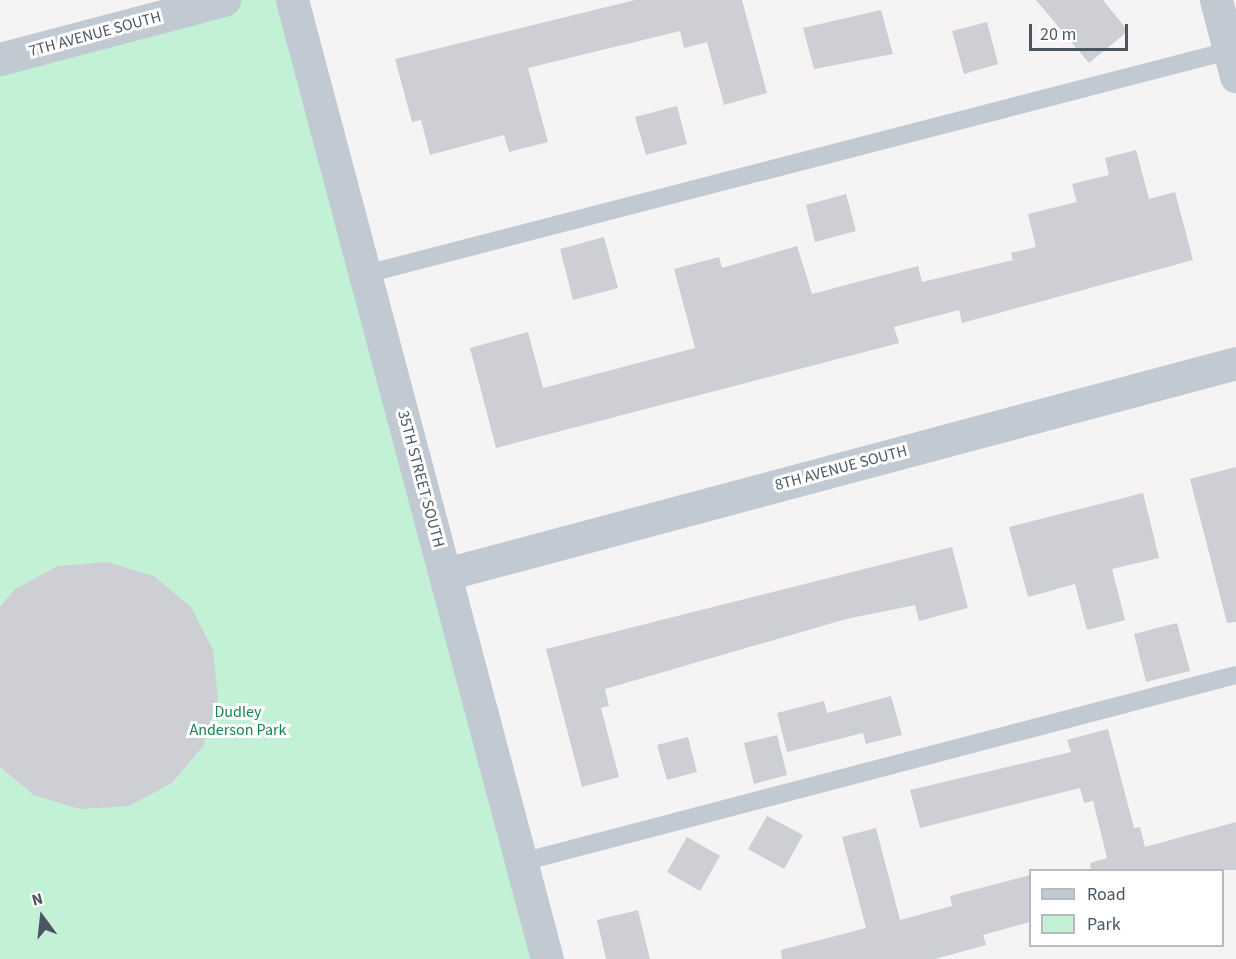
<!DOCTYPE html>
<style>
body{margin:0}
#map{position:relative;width:1236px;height:959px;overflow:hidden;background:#f5f3f3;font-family:"Source Sans 3",sans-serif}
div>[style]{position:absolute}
.green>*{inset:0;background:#c3f1d5}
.building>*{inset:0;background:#cdcfd5}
.service>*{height:18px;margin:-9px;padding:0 9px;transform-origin:9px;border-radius:9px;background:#c1cad2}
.minor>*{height:33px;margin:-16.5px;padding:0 16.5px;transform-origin:16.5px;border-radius:16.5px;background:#c1cad2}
span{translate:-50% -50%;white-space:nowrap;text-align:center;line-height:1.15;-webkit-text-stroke:6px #fff;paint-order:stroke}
.street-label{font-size:16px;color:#4a5661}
.park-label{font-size:16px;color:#17864f}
.legend{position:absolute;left:1029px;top:869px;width:195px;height:78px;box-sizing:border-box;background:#fff;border:2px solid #b7bbc0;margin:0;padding:8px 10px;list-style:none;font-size:18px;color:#4a5661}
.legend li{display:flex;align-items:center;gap:12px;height:30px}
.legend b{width:30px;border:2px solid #b7bbc0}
.north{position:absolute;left:12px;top:887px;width:60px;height:60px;-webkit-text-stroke:4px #fff;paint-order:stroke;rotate:345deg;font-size:16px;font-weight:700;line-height:24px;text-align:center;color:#4a5661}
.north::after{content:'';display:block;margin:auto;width:21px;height:27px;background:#4a5661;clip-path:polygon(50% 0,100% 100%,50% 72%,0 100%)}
.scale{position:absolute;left:1029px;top:24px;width:99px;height:27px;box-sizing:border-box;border:3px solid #4a5661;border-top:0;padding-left:8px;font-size:18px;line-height:21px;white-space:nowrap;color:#4a5661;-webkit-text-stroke:4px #fff;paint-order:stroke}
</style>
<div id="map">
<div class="green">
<i style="clip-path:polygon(224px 0,292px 0,547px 959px,0 959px,0 59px)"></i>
</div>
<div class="building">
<i style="clip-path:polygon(635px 0,742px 0,767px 93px,724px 105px,707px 42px,684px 48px,680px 31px,528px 68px,548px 142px,509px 152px,504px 135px,430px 155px,421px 120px,412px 122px,395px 59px)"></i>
<i style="clip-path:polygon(1036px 0,1103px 0,1128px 31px,1089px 63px)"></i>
<i style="clip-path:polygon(881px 10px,893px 54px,814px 69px,803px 28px)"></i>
<i style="clip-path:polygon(987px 22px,998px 64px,964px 74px,952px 31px)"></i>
<i style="clip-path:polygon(677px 106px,687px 144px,646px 155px,635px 117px)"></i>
<i style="clip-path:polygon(1136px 150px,1149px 199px,1175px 192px,1193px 260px,962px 323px,959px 310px,894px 327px,899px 343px,496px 448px,470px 348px,528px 332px,543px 388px,695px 348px,674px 269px,719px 257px,722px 268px,797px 246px,812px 294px,918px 266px,922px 282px,1013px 260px,1011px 253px,1036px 247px,1028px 214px,1077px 202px,1072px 184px,1109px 175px,1105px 158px)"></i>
<i style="clip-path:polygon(846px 194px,856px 231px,815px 242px,806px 205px)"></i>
<i style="clip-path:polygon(604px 237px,618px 288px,573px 300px,560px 249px)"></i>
<i style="clip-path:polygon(1236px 467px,1236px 622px,1227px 623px,1190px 479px)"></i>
<i style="clip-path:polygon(1143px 493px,1159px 558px,1112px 569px,1125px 620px,1087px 630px,1075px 584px,1028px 597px,1009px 527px)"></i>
<i style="clip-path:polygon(952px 547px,968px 608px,919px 621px,915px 605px,846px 619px,605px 689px,609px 706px,601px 708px,619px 777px,582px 787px,546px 649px)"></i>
<i style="clip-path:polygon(107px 562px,154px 576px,191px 607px,213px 650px,218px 699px,203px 746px,172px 783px,129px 806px,80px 809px,34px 795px,0 767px,0 607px,15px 589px,58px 566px)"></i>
<i style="clip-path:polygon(1177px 623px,1190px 671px,1146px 682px,1134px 634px)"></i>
<i style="clip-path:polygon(891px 696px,902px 735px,866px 744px,863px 733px,787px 752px,777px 713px,824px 701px,827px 713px)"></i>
<i style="clip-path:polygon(1108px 729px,1134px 828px,1140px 827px,1145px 847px,1236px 822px,1236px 870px,1091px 870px,1090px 863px,1107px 858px,1093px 801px,1084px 803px,1080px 788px,920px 828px,910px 790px,1071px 752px,1067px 740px)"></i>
<i style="clip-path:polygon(777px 735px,787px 775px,754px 784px,744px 743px)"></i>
<i style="clip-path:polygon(688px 737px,697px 772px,667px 780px,657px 745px)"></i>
<i style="clip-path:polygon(767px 816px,803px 835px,784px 869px,748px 849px)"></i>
<i style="clip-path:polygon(876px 828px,900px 920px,952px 906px,950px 896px,1030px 875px,1030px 922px,983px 935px,986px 945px,935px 959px,782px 959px,781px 950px,866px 928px,842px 837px)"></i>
<i style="clip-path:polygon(687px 837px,720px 856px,700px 891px,667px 872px)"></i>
<i style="clip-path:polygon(638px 910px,650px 959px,606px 959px,597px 920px)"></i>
</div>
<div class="service">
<i style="left:366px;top:274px;width:899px;rotate:-14.5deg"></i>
<i style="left:522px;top:862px;width:738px;rotate:-14.68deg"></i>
</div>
<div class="minor">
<i style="left:292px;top:0;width:992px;rotate:75.11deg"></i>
<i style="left:1216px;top:0;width:79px;rotate:75.3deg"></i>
<i style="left:0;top:59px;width:232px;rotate:-14.8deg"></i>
<i style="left:446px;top:574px;width:818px;rotate:-14.95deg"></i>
</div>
<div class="street-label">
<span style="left:95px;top:34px;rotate:-15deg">7TH AVENUE SOUTH</span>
<span style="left:841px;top:468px;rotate:-15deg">8TH AVENUE SOUTH</span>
<span style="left:421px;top:479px;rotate:75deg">35TH STREET SOUTH</span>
</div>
<div class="park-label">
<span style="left:238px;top:721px">Dudley<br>Anderson Park</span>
</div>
<ul class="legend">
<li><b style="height:8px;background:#c1cad2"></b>Road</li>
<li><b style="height:16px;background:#c3f1d5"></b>Park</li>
</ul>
<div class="north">N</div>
<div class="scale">20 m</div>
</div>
